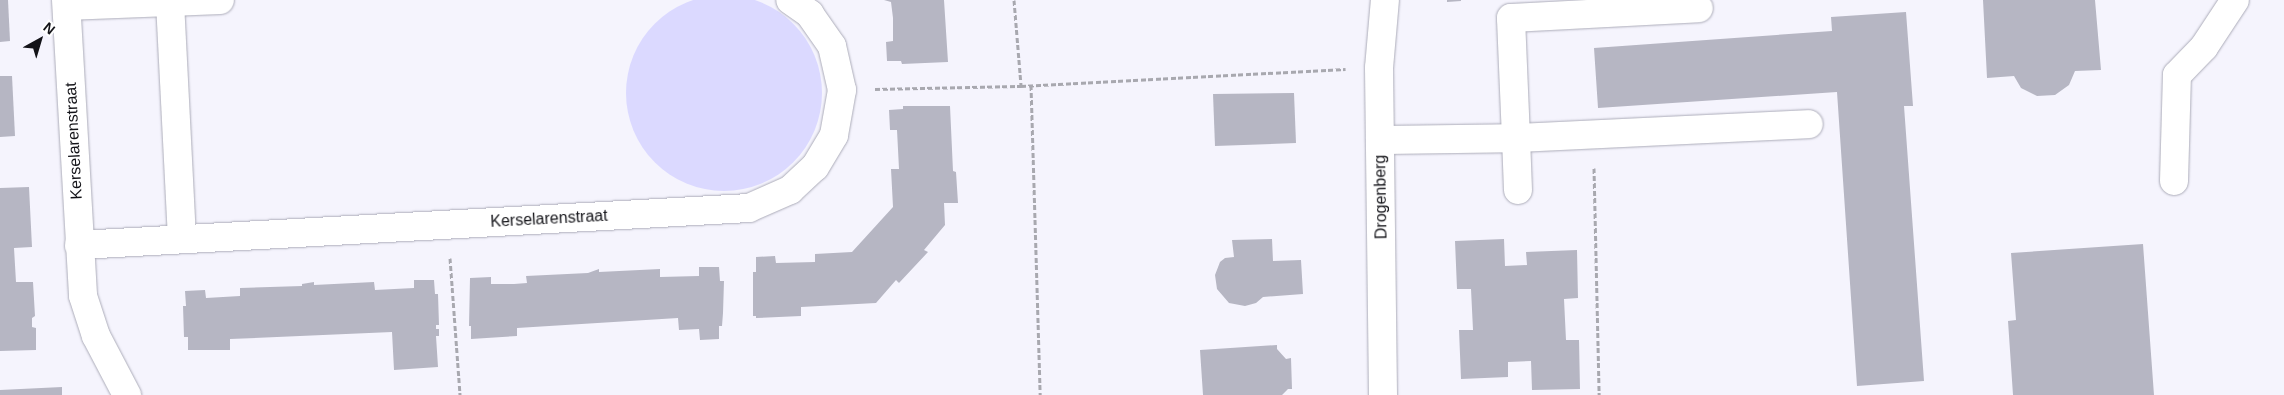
<!DOCTYPE html>
<style>
body{margin:0}
#map{position:relative;width:2284px;height:395px;overflow:hidden;background:#f5f4fd;font-family:Arial,sans-serif}
div>[style]{position:absolute}
.green>*{inset:0;background:#dbd9ff}
.round{border-radius:50%}
.building>*{inset:0;background:#b6b6c3}
.path>*{height:3px;margin-top:-1.5px;transform-origin:0;background:repeating-linear-gradient(90deg,#a8a8af 0 5px,transparent 0 7.5px)}
.roads{filter:drop-shadow(0 0 1px #acacb9) drop-shadow(0 0 1px #acacb9)}
.minor>*{height:28px;margin:-14px;padding:0 14px;transform-origin:14px;border-radius:14px;background:#fff}
span{translate:-50% -50%;white-space:nowrap;text-align:center;line-height:1.15;-webkit-text-stroke:4px #fff;paint-order:stroke}
.street-label{font-size:16px;color:#131318}
.north{position:absolute;left:15px;top:15px;width:50px;height:50px;-webkit-text-stroke:4px #fff;paint-order:stroke;rotate:39deg;font-size:14px;font-weight:700;line-height:20px;text-align:center;color:#131318}
.north::after{content:'';display:block;margin:auto;width:18px;height:22px;background:#131318;clip-path:polygon(50% 0,100% 100%,50% 72%,0 100%)}
</style>
<div id="map">
<div class="green">
<i class="round" style="left:626px;top:-5px;width:196px;height:196px"></i>
</div>
<div class="building">
<i style="clip-path:polygon(0 0,8px 0,10px 41px,0 42px)"></i>
<i style="clip-path:polygon(884px 0,944px 0,948px 62px,902px 64px,901px 61px,887px 61px,886px 42px,893px 41px,893px 18px,891px 2px)"></i>
<i style="clip-path:polygon(1447px 0,1461px 0,1461px 1px,1447px 2px)"></i>
<i style="clip-path:polygon(1983px 0,2095px 0,2101px 70px,2075px 71px,2069px 85px,2055px 95px,2037px 96px,2021px 88px,2014px 76px,1987px 78px)"></i>
<i style="clip-path:polygon(1906px 12px,1913px 106px,1904px 106px,1924px 381px,1857px 386px,1837px 92px,1598px 108px,1594px 48px,1832px 31px,1831px 17px)"></i>
<i style="clip-path:polygon(0 76px,12px 76px,15px 136px,0 137px)"></i>
<i style="clip-path:polygon(1294px 93px,1296px 143px,1215px 146px,1213px 94px)"></i>
<i style="clip-path:polygon(903px 106px,950px 106px,953px 171px,956px 172px,958px 203px,944px 203px,945px 225px,924px 250px,928px 252px,899px 283px,896px 280px,876px 303px,801px 307px,801px 316px,756px 318px,756px 316px,753px 316px,753px 272px,756px 272px,756px 257px,775px 256px,776px 263px,815px 262px,815px 254px,852px 252px,893px 207px,891px 169px,899px 169px,897px 130px,890px 130px,889px 110px,903px 109px)"></i>
<i style="clip-path:polygon(29px 187px,32px 247px,14px 248px,16px 282px,33px 282px,35px 316px,32px 318px,32px 327px,36px 328px,36px 350px,0 351px,0 188px)"></i>
<i style="clip-path:polygon(1272px 239px,1273px 261px,1301px 260px,1303px 294px,1263px 297px,1256px 303px,1245px 306px,1229px 303px,1217px 289px,1215px 275px,1220px 262px,1225px 258px,1234px 257px,1232px 240px)"></i>
<i style="clip-path:polygon(1504px 239px,1505px 266px,1527px 265px,1526px 252px,1577px 250px,1578px 298px,1564px 299px,1566px 340px,1579px 340px,1580px 389px,1532px 390px,1531px 361px,1508px 362px,1508px 377px,1461px 379px,1459px 330px,1473px 330px,1471px 289px,1457px 289px,1455px 241px)"></i>
<i style="clip-path:polygon(2143px 244px,2154px 395px,2013px 395px,2008px 321px,2016px 320px,2011px 253px)"></i>
<i style="clip-path:polygon(699px 267px,719px 267px,720px 281px,724px 281px,723px 313px,722px 326px,719px 326px,719px 339px,700px 340px,699px 329px,679px 330px,678px 318px,517px 328px,517px 336px,471px 339px,471px 326px,469px 326px,470px 278px,491px 277px,491px 284px,514px 284px,527px 283px,526px 276px,588px 273px,599px 269px,599px 272px,660px 269px,660px 277px,699px 276px)"></i>
<i style="clip-path:polygon(414px 280px,434px 280px,435px 294px,438px 294px,439px 325px,436px 325px,436px 329px,439px 329px,439px 336px,436px 336px,438px 367px,394px 370px,392px 332px,230px 339px,230px 350px,188px 350px,188px 337px,184px 337px,183px 306px,186px 306px,185px 291px,205px 290px,206px 298px,240px 296px,240px 288px,302px 286px,302px 284px,314px 282px,314px 285px,374px 282px,375px 290px,414px 288px)"></i>
<i style="clip-path:polygon(1277px 345px,1277px 349px,1286px 359px,1291px 358px,1292px 389px,1288px 389px,1282px 395px,1203px 395px,1200px 350px)"></i>
<i style="clip-path:polygon(62px 387px,62px 395px,0 395px,0 390px)"></i>
</div>
<div class="path">
<i style="left:1014px;top:0;width:86px;rotate:85.3deg"></i>
<i style="left:1031px;top:85px;width:310px;rotate:88.3deg"></i>
<i style="left:875px;top:89px;width:146px;rotate:-1.2deg"></i>
<i style="left:1021px;top:86px;width:325px;rotate:-3deg"></i>
<i style="left:1594px;top:168px;width:227px;rotate:88.7deg"></i>
<i style="left:450px;top:258px;width:137px;rotate:85.8deg"></i>
</div>
<div class="roads">
<div class="minor">
<i style="left:66px;top:0;width:296px;rotate:86.7deg"></i>
<i style="left:83px;top:296px;width:42px;rotate:72deg"></i>
<i style="left:96px;top:336px;width:67px;rotate:62.3deg"></i>
<i style="left:170px;top:2px;width:237px;rotate:87.1deg"></i>
<i style="left:67px;top:6px;width:153px;rotate:-2.2deg"></i>
<i style="left:1380px;top:140px;width:136px;rotate:-0.8deg"></i>
<i style="left:1516px;top:138px;width:120px;rotate:-92.4deg"></i>
<i style="left:1511px;top:18px;width:188px;rotate:-3deg"></i>
<i style="left:2174px;top:181px;width:106px;rotate:-88.4deg"></i>
<i style="left:2177px;top:75px;width:39px;rotate:-46deg"></i>
<i style="left:2204px;top:47px;width:56px;rotate:-56.6deg"></i>
<i style="left:1518px;top:190px;width:52px;rotate:-92.2deg"></i>
<i style="left:1516px;top:138px;width:293px;rotate:-2.7deg"></i>
<i style="left:79px;top:245px;width:671px;rotate:-3.16deg"></i>
<i style="left:749px;top:208px;width:45px;rotate:-23.7deg"></i>
<i style="left:790px;top:190px;width:34px;rotate:-43deg"></i>
<i style="left:815px;top:167px;width:37px;rotate:-59deg"></i>
<i style="left:834px;top:135px;width:46px;rotate:-79.9deg"></i>
<i style="left:842px;top:90px;width:45px;rotate:-102.8deg"></i>
<i style="left:832px;top:46px;width:39px;rotate:-125deg"></i>
<i style="left:810px;top:14px;width:24px;rotate:-145deg"></i>
<i style="left:1383px;top:395px;width:327px;rotate:-90.7deg"></i>
<i style="left:1379px;top:68px;width:68px;rotate:-85deg"></i>
</div>
</div>
<div class="street-label">
<span style="left:74px;top:141px;rotate:-93deg">Kerselarenstraat</span>
<span style="left:1381px;top:197px;rotate:-91deg">Drogenberg</span>
<span style="left:549px;top:219px;rotate:-3deg">Kerselarenstraat</span>
</div>
<div class="north">N</div>
</div>
